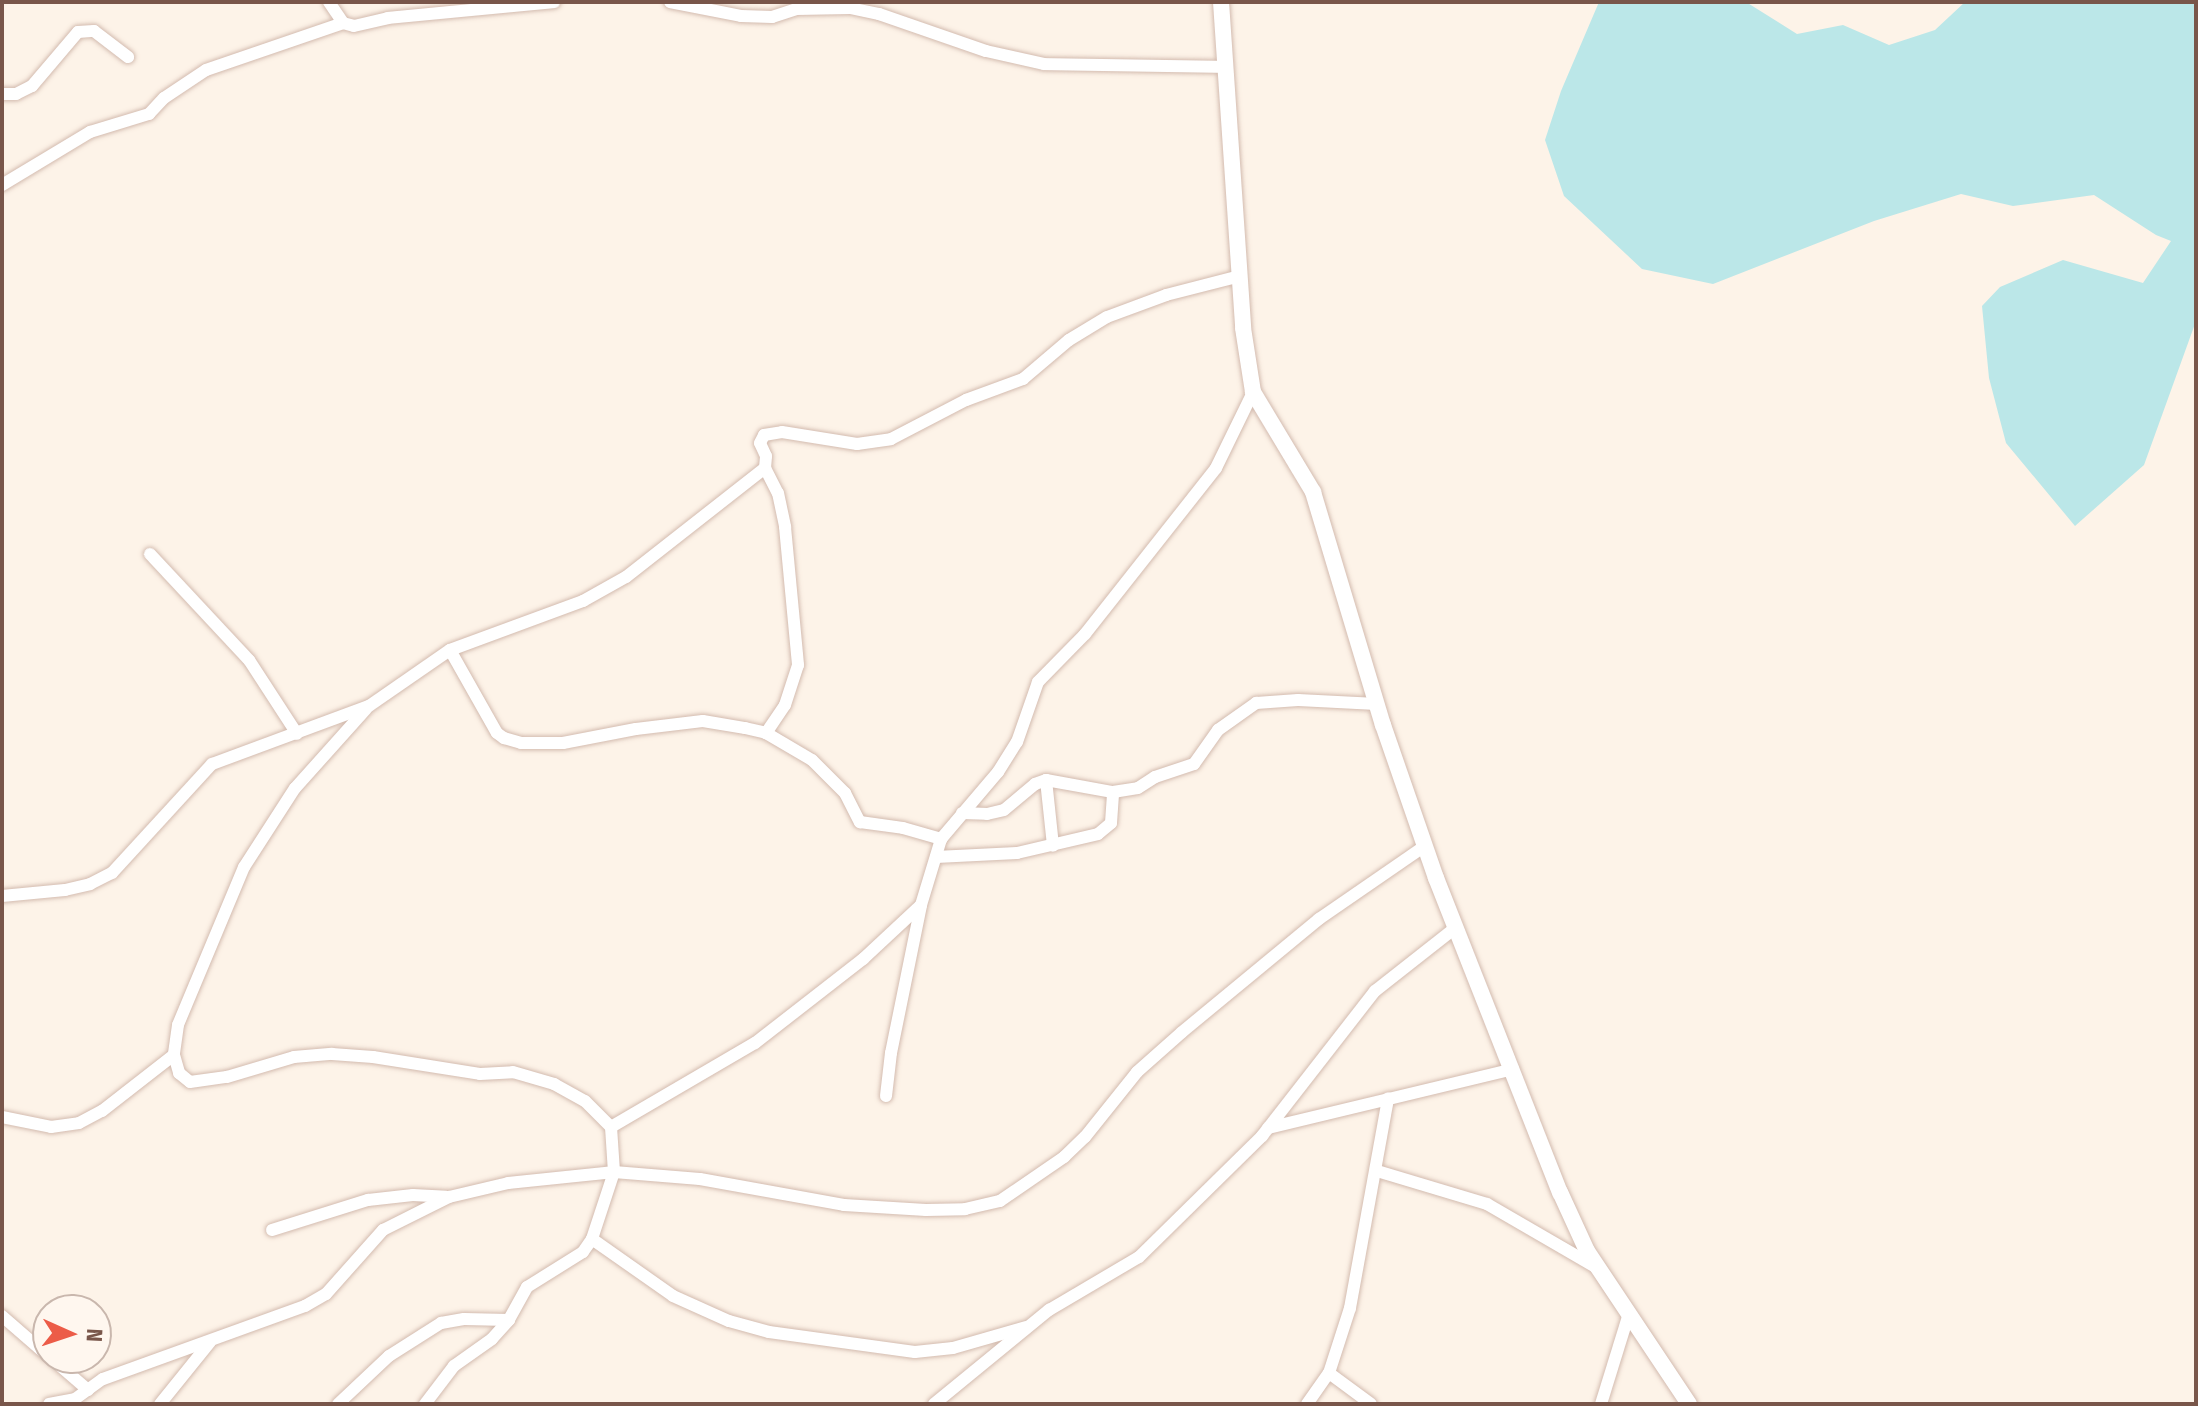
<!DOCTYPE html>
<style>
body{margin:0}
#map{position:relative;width:2198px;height:1406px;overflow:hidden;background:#fdf3e8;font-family:"Fira Sans Condensed",sans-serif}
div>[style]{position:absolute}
.water>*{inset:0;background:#bbe7e8}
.roads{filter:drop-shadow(0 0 2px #d3bbaf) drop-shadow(0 0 2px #d3bbaf)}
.street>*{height:12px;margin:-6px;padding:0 6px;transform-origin:6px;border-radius:6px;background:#fff}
.secondary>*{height:16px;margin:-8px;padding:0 8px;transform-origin:8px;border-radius:8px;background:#fff}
span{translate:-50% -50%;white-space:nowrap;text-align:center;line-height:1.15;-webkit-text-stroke:6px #fff7ef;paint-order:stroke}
.frame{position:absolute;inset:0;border:4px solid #79564a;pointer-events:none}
.north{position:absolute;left:32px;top:1294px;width:80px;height:80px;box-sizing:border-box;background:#fff7ef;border:2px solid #c9b7ad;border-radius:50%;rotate:93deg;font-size:22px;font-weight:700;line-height:32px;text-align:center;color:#79564a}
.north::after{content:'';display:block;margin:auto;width:28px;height:36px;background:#ec5c48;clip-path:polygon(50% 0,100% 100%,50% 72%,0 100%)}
</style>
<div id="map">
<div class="water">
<i style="clip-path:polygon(1599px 2px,1746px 2px,1797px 34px,1843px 25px,1889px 45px,1935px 30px,1965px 2px,2196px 2px,2196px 321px,2144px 465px,2075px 526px,2006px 443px,1989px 378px,1982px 306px,2000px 287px,2063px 260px,2143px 283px,2171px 241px,2156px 235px,2094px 195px,2013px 206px,1961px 194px,1874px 221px,1713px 284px,1642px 269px,1564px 196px,1545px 140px,1561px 91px)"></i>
</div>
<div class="roads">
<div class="street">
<i style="left:329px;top:2px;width:25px;rotate:56deg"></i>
<i style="left:670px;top:2px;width:72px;rotate:11.2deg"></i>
<i style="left:741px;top:16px;width:31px;rotate:2deg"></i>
<i style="left:772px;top:17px;width:25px;rotate:-18deg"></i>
<i style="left:796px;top:9px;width:54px;rotate:-1.1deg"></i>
<i style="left:850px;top:8px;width:30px;rotate:12deg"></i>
<i style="left:879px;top:14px;width:113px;rotate:19.1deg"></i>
<i style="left:986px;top:51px;width:59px;rotate:12.6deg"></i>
<i style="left:1044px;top:64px;width:181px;rotate:0.9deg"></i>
<i style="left:2px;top:94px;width:14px"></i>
<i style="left:16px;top:94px;width:18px;rotate:-27deg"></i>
<i style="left:32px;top:86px;width:71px;rotate:-49.6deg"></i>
<i style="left:78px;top:32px;width:16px;rotate:-4deg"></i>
<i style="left:94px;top:31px;width:43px;rotate:37.4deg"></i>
<i style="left:2px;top:185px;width:103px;rotate:-31.1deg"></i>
<i style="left:90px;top:132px;width:62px;rotate:-17deg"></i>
<i style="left:149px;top:114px;width:22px;rotate:-47deg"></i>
<i style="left:164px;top:98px;width:50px;rotate:-33.7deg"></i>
<i style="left:206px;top:70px;width:145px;rotate:-18.9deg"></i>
<i style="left:343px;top:23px;width:11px;rotate:15deg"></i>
<i style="left:354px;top:26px;width:35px;rotate:-13deg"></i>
<i style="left:388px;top:18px;width:167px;rotate:-5.5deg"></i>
<i style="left:765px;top:468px;width:28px;rotate:63deg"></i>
<i style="left:778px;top:493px;width:35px;rotate:78deg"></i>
<i style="left:785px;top:527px;width:139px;rotate:84.6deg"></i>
<i style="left:798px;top:665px;width:42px;rotate:108deg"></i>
<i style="left:785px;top:705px;width:34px;rotate:124deg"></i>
<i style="left:150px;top:554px;width:145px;rotate:47deg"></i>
<i style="left:249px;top:660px;width:88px;rotate:57deg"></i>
<i style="left:450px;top:650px;width:95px;rotate:60.5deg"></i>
<i style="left:497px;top:733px;width:9px;rotate:36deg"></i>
<i style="left:504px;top:738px;width:18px;rotate:16deg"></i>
<i style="left:521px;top:743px;width:42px"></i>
<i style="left:563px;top:743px;width:74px;rotate:-10.9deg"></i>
<i style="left:636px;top:729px;width:67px;rotate:-6.8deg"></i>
<i style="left:703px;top:721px;width:43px;rotate:9.5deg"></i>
<i style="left:745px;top:728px;width:22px;rotate:13deg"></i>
<i style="left:766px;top:733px;width:53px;rotate:30.4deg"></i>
<i style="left:812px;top:760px;width:47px;rotate:45deg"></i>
<i style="left:845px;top:793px;width:33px;rotate:63deg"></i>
<i style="left:860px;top:822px;width:43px;rotate:7.9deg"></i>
<i style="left:903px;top:828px;width:40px;rotate:16deg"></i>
<i style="left:366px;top:709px;width:106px;rotate:131.9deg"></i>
<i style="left:295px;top:788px;width:94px;rotate:122.8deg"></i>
<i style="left:244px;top:867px;width:171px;rotate:112.7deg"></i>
<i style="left:178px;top:1025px;width:30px;rotate:98deg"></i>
<i style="left:174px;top:1055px;width:19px;rotate:74deg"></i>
<i style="left:179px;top:1073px;width:14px;rotate:39deg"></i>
<i style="left:190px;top:1082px;width:37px;rotate:-8deg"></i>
<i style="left:227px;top:1077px;width:70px;rotate:-16.6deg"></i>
<i style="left:294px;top:1057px;width:38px;rotate:-5deg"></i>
<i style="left:332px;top:1054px;width:41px;rotate:4.2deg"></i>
<i style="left:373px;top:1057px;width:108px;rotate:9deg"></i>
<i style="left:480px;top:1074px;width:33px;rotate:-3deg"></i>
<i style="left:513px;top:1072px;width:43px;rotate:16.3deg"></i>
<i style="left:554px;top:1084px;width:35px;rotate:29deg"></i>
<i style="left:585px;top:1101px;width:37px;rotate:45deg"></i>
<i style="left:611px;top:1127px;width:45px;rotate:86.2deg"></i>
<i style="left:614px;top:1172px;width:71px;rotate:108.2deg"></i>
<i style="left:592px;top:1239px;width:16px;rotate:125deg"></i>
<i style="left:583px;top:1252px;width:66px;rotate:148deg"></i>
<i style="left:527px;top:1287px;width:38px;rotate:119deg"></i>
<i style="left:509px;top:1320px;width:25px;rotate:132deg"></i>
<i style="left:492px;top:1339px;width:47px;rotate:144.6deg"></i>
<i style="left:454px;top:1366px;width:48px;rotate:127.3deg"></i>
<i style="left:1046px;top:780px;width:66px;rotate:83.9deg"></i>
<i style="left:962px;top:813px;width:25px;rotate:2deg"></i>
<i style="left:987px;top:814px;width:17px;rotate:-13deg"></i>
<i style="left:1004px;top:810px;width:40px;rotate:-40deg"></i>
<i style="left:1035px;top:784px;width:12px;rotate:-20deg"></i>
<i style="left:1046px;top:780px;width:68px;rotate:10.2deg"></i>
<i style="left:1113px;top:792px;width:25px;rotate:-9deg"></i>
<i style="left:1138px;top:788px;width:20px;rotate:-33deg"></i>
<i style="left:1155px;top:777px;width:41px;rotate:-18.4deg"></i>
<i style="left:1194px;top:764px;width:42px;rotate:-54.8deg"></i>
<i style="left:1218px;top:730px;width:47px;rotate:-35.4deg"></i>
<i style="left:1256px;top:703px;width:42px;rotate:-4.1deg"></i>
<i style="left:1298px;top:700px;width:79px;rotate:2.9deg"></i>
<i style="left:936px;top:857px;width:81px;rotate:-2.8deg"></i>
<i style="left:1017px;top:853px;width:83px;rotate:-13.2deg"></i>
<i style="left:1098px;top:834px;width:17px;rotate:-40deg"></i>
<i style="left:1111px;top:823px;width:31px;rotate:-86deg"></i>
<i style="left:2px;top:896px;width:63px;rotate:-5.4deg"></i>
<i style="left:65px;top:890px;width:26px;rotate:-13deg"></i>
<i style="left:90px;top:884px;width:25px;rotate:-27deg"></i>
<i style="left:112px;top:873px;width:148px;rotate:-47.5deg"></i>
<i style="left:212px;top:764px;width:167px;rotate:-20.3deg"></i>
<i style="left:369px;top:706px;width:98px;rotate:-34.7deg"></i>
<i style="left:450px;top:650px;width:142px;rotate:-20.2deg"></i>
<i style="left:583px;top:601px;width:49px;rotate:-29.2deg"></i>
<i style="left:626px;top:577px;width:177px;rotate:-38.1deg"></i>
<i style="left:765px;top:468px;width:12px;rotate:-85deg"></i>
<i style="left:766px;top:456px;width:14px;rotate:-115deg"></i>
<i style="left:760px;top:443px;width:9px;rotate:-63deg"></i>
<i style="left:764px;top:435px;width:18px;rotate:-9deg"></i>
<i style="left:782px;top:432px;width:76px;rotate:9.1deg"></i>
<i style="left:857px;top:444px;width:34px;rotate:-8deg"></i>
<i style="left:891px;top:439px;width:85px;rotate:-27.5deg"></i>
<i style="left:966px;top:400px;width:61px;rotate:-20.2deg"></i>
<i style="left:1023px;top:379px;width:60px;rotate:-40.3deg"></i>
<i style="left:1069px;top:340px;width:44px;rotate:-31.2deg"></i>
<i style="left:1107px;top:317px;width:63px;rotate:-20.4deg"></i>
<i style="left:1166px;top:295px;width:76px;rotate:-14.4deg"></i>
<i style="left:886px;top:1096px;width:43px;rotate:-83.4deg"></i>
<i style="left:891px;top:1053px;width:151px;rotate:-78.5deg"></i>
<i style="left:921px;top:905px;width:69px;rotate:-73.1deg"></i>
<i style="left:941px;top:839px;width:88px;rotate:-49.6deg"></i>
<i style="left:998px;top:772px;width:36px;rotate:-58deg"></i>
<i style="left:1017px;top:742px;width:64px;rotate:-70.7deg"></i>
<i style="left:1038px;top:682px;width:67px;rotate:-45.6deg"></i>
<i style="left:1085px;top:634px;width:211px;rotate:-51.7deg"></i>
<i style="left:1216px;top:468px;width:85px;rotate:-64deg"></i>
<i style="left:2px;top:1117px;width:50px;rotate:11.5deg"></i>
<i style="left:51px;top:1127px;width:28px;rotate:-8deg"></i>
<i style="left:79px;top:1123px;width:26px;rotate:-28deg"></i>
<i style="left:102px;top:1111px;width:91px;rotate:-37.9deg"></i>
<i style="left:611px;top:1127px;width:167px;rotate:-30.3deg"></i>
<i style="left:755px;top:1043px;width:137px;rotate:-37.9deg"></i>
<i style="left:863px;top:959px;width:79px;rotate:-43deg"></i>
<i style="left:1268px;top:1128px;width:252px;rotate:-13.5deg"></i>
<i style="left:1377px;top:1171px;width:115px;rotate:16.7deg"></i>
<i style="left:1487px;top:1204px;width:129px;rotate:30.1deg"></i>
<i style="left:272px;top:1230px;width:101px;rotate:-17.4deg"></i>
<i style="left:368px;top:1200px;width:45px;rotate:-6.3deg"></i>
<i style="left:413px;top:1195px;width:33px;rotate:3deg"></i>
<i style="left:592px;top:1239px;width:99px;rotate:35.1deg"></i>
<i style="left:673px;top:1296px;width:61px;rotate:24.1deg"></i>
<i style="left:729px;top:1321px;width:41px;rotate:15.4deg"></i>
<i style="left:769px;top:1332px;width:147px;rotate:7.8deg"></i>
<i style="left:915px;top:1352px;width:38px;rotate:-6deg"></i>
<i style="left:953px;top:1348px;width:76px;rotate:-16deg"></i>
<i style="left:2px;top:1316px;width:61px;rotate:41deg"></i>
<i style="left:51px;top:1358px;width:49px;rotate:40.9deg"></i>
<i style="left:1329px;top:1373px;width:52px;rotate:36.4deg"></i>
<i style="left:49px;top:1404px;width:26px;rotate:-11deg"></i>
<i style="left:75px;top:1399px;width:34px;rotate:-36deg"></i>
<i style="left:103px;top:1379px;width:215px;rotate:-19.9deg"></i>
<i style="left:305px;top:1306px;width:24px;rotate:-30deg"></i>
<i style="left:326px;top:1294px;width:86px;rotate:-48.3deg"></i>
<i style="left:383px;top:1230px;width:74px;rotate:-26.6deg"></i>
<i style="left:449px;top:1197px;width:61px;rotate:-13.3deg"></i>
<i style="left:508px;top:1183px;width:107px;rotate:-5.9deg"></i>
<i style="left:614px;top:1172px;width:86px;rotate:4.7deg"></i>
<i style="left:700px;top:1179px;width:146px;rotate:10.2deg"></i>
<i style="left:844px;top:1205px;width:82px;rotate:3.5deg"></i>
<i style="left:926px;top:1210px;width:39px;rotate:-1deg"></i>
<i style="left:965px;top:1209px;width:36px;rotate:-13deg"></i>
<i style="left:1000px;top:1201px;width:78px;rotate:-34.5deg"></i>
<i style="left:1064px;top:1157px;width:29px;rotate:-44deg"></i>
<i style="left:1085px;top:1137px;width:83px;rotate:-51.3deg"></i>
<i style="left:1137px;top:1072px;width:60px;rotate:-41.6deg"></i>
<i style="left:1182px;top:1032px;width:178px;rotate:-39.5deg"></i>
<i style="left:1319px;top:919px;width:129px;rotate:-34.6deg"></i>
<i style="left:160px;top:1404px;width:80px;rotate:-51.1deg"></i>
<i style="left:338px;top:1404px;width:70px;rotate:-43.3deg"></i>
<i style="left:389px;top:1356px;width:62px;rotate:-32.4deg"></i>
<i style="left:441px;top:1323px;width:23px;rotate:-10deg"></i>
<i style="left:464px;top:1319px;width:45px;rotate:1.3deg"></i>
<i style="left:934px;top:1404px;width:149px;rotate:-39.3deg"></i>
<i style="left:1049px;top:1310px;width:104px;rotate:-30.5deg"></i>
<i style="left:1139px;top:1257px;width:173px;rotate:-44.5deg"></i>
<i style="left:1262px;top:1136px;width:184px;rotate:-52.1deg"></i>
<i style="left:1375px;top:991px;width:102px;rotate:-38.2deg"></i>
<i style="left:1307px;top:1404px;width:38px;rotate:-55deg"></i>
<i style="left:1329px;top:1373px;width:68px;rotate:-72.1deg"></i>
<i style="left:1350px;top:1308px;width:213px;rotate:-79.7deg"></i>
<i style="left:1601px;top:1404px;width:91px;rotate:-72.8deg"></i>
</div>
<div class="secondary">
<i style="left:1221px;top:2px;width:327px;rotate:86.1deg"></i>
<i style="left:1243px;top:328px;width:65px;rotate:81.1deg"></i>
<i style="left:1253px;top:392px;width:117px;rotate:59deg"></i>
<i style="left:1313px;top:492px;width:243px;rotate:73.3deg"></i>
<i style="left:1383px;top:725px;width:162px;rotate:70.9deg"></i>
<i style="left:1436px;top:878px;width:338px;rotate:68.5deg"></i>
<i style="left:1560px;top:1192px;width:65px;rotate:65.4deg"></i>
<i style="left:1587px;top:1251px;width:184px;rotate:56.3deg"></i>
</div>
</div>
<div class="frame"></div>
<div class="north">N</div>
</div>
